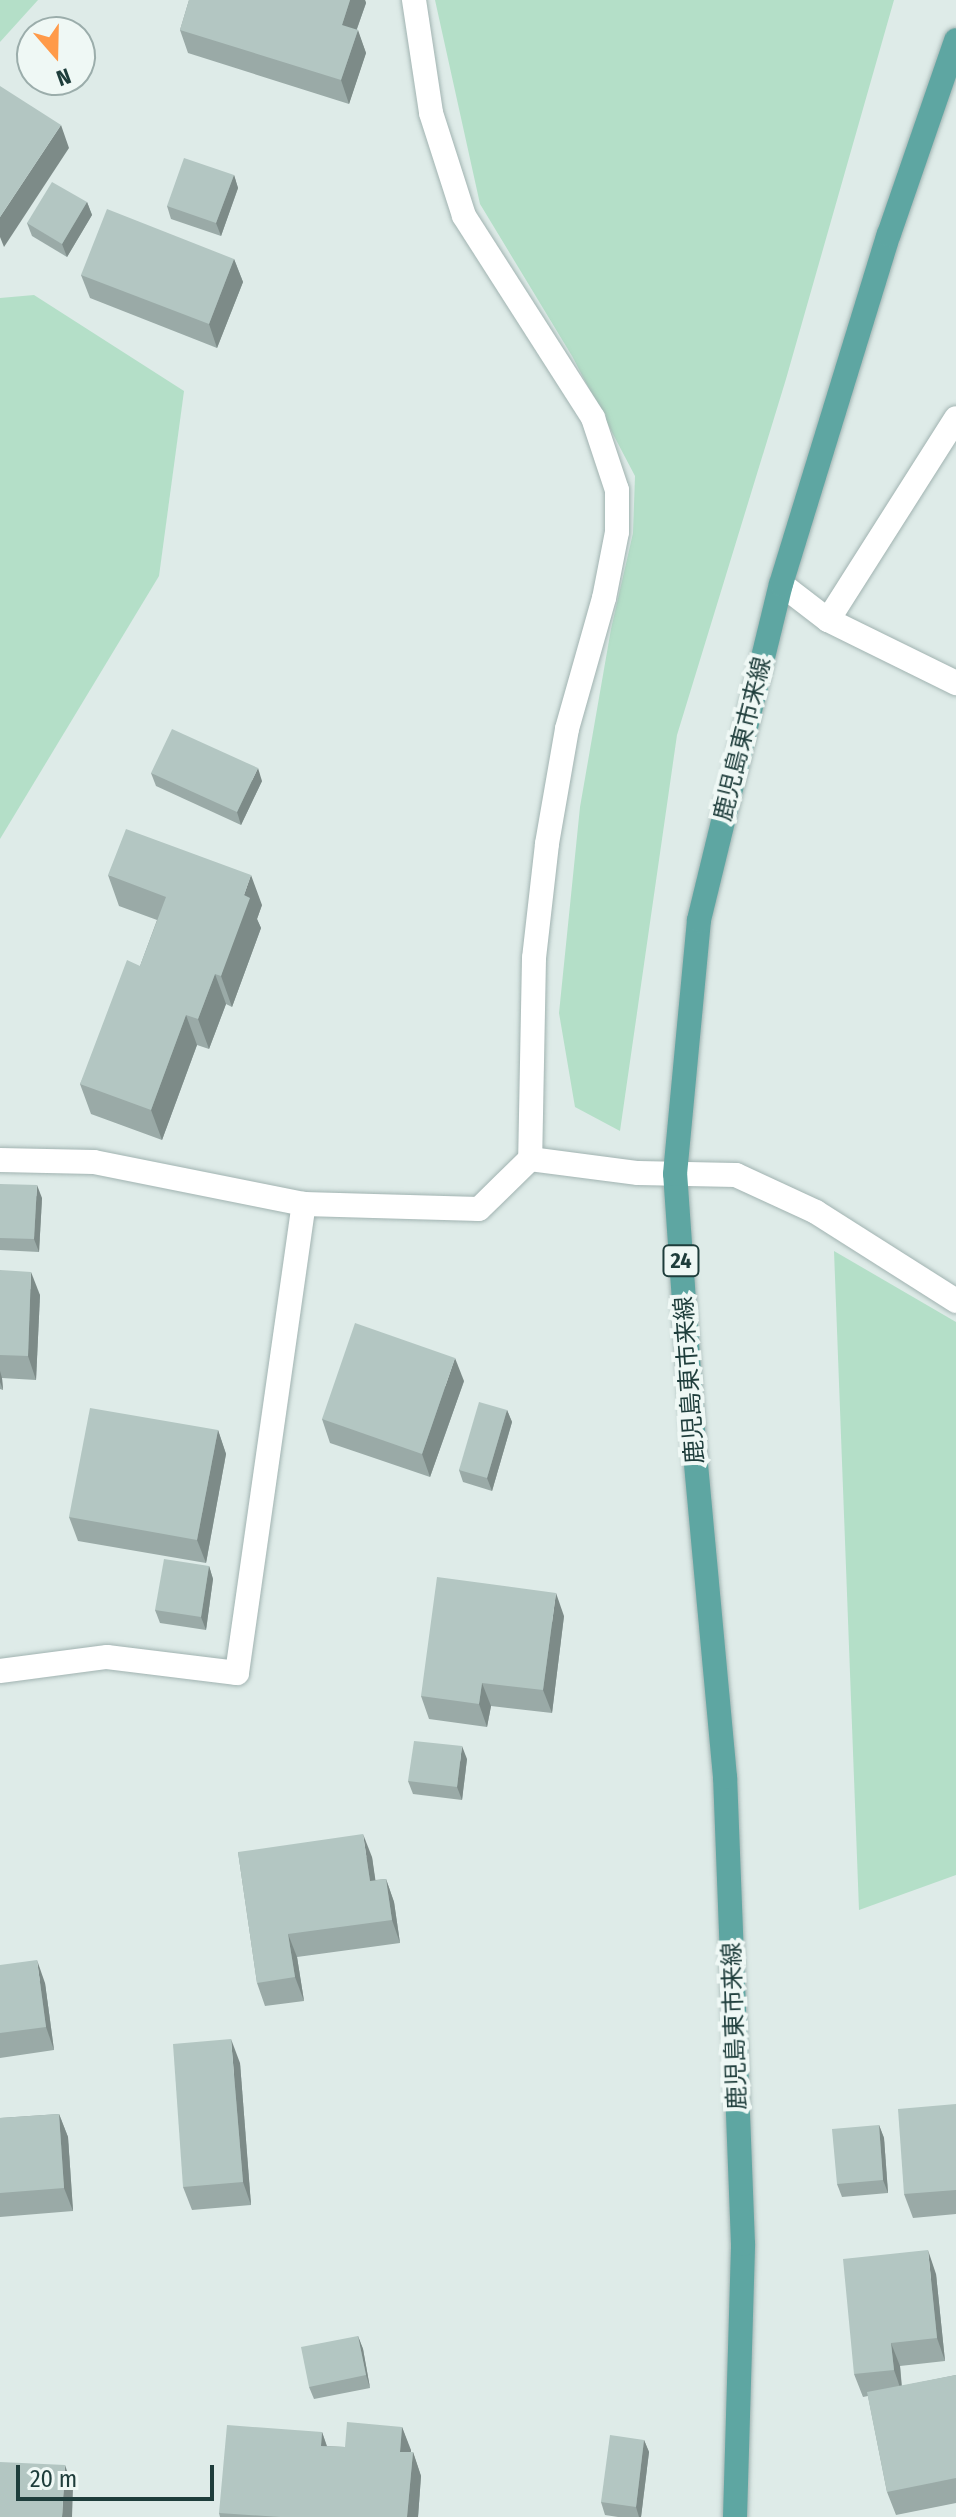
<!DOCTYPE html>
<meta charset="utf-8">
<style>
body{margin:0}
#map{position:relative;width:956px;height:2517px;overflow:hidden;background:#deebe8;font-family:"Fira Sans Condensed","Noto Sans JP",sans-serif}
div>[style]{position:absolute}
.green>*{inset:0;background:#b4dfc8}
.roads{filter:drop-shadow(0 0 2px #a1b3b1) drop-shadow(0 0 2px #a1b3b1)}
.minor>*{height:24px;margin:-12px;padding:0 12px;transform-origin:12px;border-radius:12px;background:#fff}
.primary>*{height:24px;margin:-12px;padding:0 12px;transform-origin:12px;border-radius:12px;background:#5ea6a2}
.wall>*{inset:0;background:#9aaaa7}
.shaded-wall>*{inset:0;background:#7d8b88}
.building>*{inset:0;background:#b3c6c2}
span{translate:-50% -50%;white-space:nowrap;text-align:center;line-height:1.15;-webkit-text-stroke:8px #eff8f5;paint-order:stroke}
.shield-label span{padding:2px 6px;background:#eff8f5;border:2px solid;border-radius:6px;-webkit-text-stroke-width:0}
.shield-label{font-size:22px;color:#1e3d3b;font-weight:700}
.street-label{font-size:24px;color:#1e3d3b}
.north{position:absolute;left:16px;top:16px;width:80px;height:80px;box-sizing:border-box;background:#eff8f5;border:2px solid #9badab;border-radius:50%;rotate:160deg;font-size:22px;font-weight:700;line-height:32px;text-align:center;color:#1e3d3b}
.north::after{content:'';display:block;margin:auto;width:28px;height:36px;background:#ff9a49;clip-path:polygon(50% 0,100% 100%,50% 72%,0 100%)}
.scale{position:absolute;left:16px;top:2465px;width:198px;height:36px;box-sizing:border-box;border:4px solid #1e3d3b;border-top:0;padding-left:10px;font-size:24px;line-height:28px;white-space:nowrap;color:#1e3d3b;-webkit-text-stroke:6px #eff8f5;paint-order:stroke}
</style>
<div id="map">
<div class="green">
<i style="clip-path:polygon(0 0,38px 0,0 42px)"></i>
<i style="clip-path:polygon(435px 0,894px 0,786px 379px,677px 735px,620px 1131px,575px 1107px,559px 1013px,580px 807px,611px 629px,633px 533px,635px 476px,572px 356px,480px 204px)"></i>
<i style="clip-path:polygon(34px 295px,184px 391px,159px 576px,0 839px,0 298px)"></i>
<i style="clip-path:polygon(834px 1251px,956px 1322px,956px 1875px,859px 1910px)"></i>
</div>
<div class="roads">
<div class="minor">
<i style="left:414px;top:0;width:114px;rotate:81.4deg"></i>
<i style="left:431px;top:113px;width:108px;rotate:72.2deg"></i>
<i style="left:464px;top:216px;width:240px;rotate:57.4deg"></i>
<i style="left:593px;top:418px;width:76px;rotate:71.6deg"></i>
<i style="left:617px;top:490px;width:42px;rotate:90deg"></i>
<i style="left:617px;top:532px;width:67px;rotate:101.1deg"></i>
<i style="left:604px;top:598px;width:136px;rotate:105.8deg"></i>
<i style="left:567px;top:729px;width:117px;rotate:99.9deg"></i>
<i style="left:547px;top:844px;width:115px;rotate:96.5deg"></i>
<i style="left:534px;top:958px;width:201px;rotate:91.1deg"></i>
<i style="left:781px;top:584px;width:59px;rotate:37.5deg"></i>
<i style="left:828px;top:620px;width:239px;rotate:-57.6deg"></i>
<i style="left:828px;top:620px;width:143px;rotate:26.2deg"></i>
<i style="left:0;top:1160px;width:94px;rotate:1.2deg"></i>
<i style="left:94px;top:1162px;width:214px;rotate:11.3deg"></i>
<i style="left:304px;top:1204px;width:175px;rotate:1.6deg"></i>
<i style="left:479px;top:1209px;width:71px;rotate:-44.4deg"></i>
<i style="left:530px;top:1159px;width:109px;rotate:7.4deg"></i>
<i style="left:638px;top:1173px;width:98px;rotate:1.2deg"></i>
<i style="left:736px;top:1175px;width:88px;rotate:24.8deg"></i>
<i style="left:816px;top:1212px;width:166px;rotate:32.4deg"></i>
<i style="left:0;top:1671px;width:108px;rotate:-7.5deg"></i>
<i style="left:107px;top:1657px;width:131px;rotate:7deg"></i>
<i style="left:237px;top:1673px;width:474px;rotate:-81.9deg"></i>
</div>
<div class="primary">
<i style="left:735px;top:2517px;width:273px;rotate:-88.3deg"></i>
<i style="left:743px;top:2244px;width:467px;rotate:-92.2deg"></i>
<i style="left:725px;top:1777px;width:334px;rotate:-95.3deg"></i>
<i style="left:694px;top:1444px;width:271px;rotate:-94deg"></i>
<i style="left:675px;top:1174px;width:255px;rotate:-84.6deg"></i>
<i style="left:699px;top:920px;width:346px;rotate:-76.3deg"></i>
<i style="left:781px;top:584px;width:366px;rotate:-72.9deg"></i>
<i style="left:889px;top:234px;width:205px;rotate:-70.9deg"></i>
</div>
</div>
<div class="wall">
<i style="clip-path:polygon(189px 0,365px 0,366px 3px,357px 29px,366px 53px,349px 104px,188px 53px,180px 30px)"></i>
<i style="clip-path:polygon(234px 175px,238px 188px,221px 236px,171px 219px,167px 206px)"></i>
<i style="clip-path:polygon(87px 202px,92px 215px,67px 257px,32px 236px,27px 223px)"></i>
<i style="clip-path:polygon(234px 259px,243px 282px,217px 348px,90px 298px,81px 275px)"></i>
<i style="clip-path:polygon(151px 773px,262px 781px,241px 825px,156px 786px)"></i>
<i style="clip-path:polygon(108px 875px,262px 905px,257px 919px,261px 928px,232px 1007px,226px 1004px,209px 1049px,197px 1045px,162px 1140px,91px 1114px,80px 1084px,140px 966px,157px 920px,119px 906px)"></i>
<i style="clip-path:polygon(0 1184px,42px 1198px,39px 1252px,0 1250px)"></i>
<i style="clip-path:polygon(0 1270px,40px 1295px,36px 1380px,2px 1378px,3px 1390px,0 1389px)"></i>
<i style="clip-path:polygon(464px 1381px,430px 1477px,330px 1443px,322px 1419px)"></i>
<i style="clip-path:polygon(507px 1410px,512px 1422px,492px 1491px,463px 1482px,459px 1470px)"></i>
<i style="clip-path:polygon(218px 1430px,226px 1454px,206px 1563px,78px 1541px,69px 1517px)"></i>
<i style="clip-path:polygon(209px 1566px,213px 1579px,206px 1630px,160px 1623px,155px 1610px)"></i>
<i style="clip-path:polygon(564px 1616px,552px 1713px,491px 1706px,487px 1727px,429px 1719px,421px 1696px)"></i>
<i style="clip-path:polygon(467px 1759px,462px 1800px,413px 1794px,408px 1781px)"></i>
<i style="clip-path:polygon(238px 1852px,372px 1857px,375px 1880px,386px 1879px,394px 1902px,400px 1943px,297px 1957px,304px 2001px,265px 2006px,257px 1983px)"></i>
<i style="clip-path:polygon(0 1965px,45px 1983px,54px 2050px,0 2058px)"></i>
<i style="clip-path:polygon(240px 2063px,251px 2205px,192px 2210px,183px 2187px)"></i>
<i style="clip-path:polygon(956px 2104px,956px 2214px,913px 2218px,904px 2194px)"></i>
<i style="clip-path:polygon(59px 2114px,68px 2137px,73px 2211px,0 2217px,0 2118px)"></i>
<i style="clip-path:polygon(879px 2125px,884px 2138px,888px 2193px,842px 2197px,837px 2184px)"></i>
<i style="clip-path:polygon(936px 2274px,945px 2361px,900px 2366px,902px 2386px,956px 2375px,956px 2503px,896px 2515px,887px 2492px,868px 2396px,863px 2397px,854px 2374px)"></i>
<i style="clip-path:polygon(358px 2336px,363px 2349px,370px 2388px,314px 2399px,309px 2387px)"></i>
<i style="clip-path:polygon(402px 2427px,411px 2452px,413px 2452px,421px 2476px,418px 2517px,220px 2517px,219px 2513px,322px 2432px,327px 2446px,345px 2447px)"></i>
<i style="clip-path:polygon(644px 2440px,649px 2452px,641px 2517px,618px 2517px,605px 2515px,601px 2502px)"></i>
</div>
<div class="shaded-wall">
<i style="clip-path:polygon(350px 0,365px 0,366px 3px,350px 48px,342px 25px)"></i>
<i style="clip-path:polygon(358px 30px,366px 53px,349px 104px,341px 80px)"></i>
<i style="clip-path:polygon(61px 125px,69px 148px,4px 247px,0 237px,0 217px)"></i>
<i style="clip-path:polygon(234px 175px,238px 188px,221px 236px,216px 223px)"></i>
<i style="clip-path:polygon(87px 202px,92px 215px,67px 257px,62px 244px)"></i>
<i style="clip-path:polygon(234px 259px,243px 282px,217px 348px,209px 324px)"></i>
<i style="clip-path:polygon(258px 768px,262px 781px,241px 825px,237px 812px)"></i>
<i style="clip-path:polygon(251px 875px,262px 905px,257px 919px,261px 928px,232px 1007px,221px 976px,244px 895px)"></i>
<i style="clip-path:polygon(215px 974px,226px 1004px,209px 1049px,198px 1019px)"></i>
<i style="clip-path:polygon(186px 1015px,197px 1045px,162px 1140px,151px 1110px)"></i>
<i style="clip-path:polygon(37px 1185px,42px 1198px,39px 1252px,34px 1239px)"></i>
<i style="clip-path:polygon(31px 1272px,40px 1295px,36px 1380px,28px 1356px)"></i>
<i style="clip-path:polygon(455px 1358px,464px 1381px,430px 1477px,422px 1454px)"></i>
<i style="clip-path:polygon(0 1371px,2px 1378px,3px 1390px,0 1382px)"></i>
<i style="clip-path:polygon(507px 1410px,512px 1422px,492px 1491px,487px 1478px)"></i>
<i style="clip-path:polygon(218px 1430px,226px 1454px,206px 1563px,197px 1540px)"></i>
<i style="clip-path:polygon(209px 1566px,213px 1579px,206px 1630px,201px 1617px)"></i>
<i style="clip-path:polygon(556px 1593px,564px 1616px,552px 1713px,543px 1690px)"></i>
<i style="clip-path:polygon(482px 1683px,491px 1706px,487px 1727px,479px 1704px)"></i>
<i style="clip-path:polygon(462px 1746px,467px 1759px,462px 1800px,457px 1787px)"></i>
<i style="clip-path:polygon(363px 1834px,372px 1857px,379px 1904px,370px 1881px)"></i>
<i style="clip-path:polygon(386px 1879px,394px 1902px,400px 1943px,392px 1920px)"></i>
<i style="clip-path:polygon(288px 1934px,297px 1957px,304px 2001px,295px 1977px)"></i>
<i style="clip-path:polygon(37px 1960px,45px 1983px,54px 2050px,46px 2027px)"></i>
<i style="clip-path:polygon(231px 2039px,240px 2063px,251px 2205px,243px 2182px)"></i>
<i style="clip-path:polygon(59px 2114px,68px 2137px,73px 2211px,64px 2188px)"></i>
<i style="clip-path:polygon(879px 2125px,884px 2138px,888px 2193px,883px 2180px)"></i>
<i style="clip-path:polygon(928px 2250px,936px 2274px,945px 2361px,937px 2338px)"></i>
<i style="clip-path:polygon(358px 2336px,363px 2349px,370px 2388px,366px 2375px)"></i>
<i style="clip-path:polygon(891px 2343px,900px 2366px,902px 2393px,894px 2370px)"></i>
<i style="clip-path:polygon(402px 2427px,411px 2450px,409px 2475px,400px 2452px)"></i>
<i style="clip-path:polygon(322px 2432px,330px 2456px,321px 2446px)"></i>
<i style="clip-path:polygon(644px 2440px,649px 2452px,641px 2517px,639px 2517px,636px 2507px)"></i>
<i style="clip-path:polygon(413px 2452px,421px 2476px,418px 2517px,407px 2517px)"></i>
<i style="clip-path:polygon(65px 2465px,73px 2488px,72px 2517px,62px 2517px)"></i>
</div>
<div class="building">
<i style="clip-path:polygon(189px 0,350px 0,342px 25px,358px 30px,341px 80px,180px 30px)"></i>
<i style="clip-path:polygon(0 86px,61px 125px,0 217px)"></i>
<i style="clip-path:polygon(184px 158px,234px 175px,216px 223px,167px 206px)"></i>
<i style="clip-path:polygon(52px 182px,87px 202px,62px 244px,27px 223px)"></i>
<i style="clip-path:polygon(107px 209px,234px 259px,209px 324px,81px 275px)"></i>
<i style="clip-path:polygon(172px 729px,258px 768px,237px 812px,151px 773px)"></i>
<i style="clip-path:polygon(126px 829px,251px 875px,244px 895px,250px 898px,221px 976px,215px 974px,198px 1019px,186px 1015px,151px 1110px,80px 1084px,127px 960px,140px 966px,166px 897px,108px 875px)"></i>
<i style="clip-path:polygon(0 1184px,37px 1185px,34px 1239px,0 1238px)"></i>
<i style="clip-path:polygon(0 1270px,31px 1272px,28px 1356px,0 1355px)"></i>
<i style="clip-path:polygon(355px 1323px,455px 1358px,422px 1454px,322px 1419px)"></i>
<i style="clip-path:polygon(479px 1402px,507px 1410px,487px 1478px,459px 1470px)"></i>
<i style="clip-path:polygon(90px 1408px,218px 1430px,197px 1540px,69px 1517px)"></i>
<i style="clip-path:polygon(164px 1559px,209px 1566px,201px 1617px,155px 1610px)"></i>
<i style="clip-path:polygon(437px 1577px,556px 1593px,543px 1690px,482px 1683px,479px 1704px,421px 1696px)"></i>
<i style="clip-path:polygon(414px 1741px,462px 1746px,457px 1787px,408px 1781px)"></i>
<i style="clip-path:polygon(363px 1834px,370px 1881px,386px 1879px,392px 1920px,288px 1934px,295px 1977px,257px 1983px,238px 1852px)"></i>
<i style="clip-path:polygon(37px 1960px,46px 2027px,0 2033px,0 1965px)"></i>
<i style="clip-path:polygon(231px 2039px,243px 2182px,183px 2187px,173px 2044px)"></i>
<i style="clip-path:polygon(956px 2104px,956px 2190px,904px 2194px,898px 2109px)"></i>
<i style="clip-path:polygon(59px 2114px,64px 2188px,0 2193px,0 2118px)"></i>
<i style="clip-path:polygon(879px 2125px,883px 2180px,837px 2184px,832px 2129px)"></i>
<i style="clip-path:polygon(928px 2250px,937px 2338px,891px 2343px,894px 2370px,854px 2374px,843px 2259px)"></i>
<i style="clip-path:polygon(358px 2336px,366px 2375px,309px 2387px,301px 2347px)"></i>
<i style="clip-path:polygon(956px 2375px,956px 2478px,887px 2492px,867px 2392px)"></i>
<i style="clip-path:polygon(347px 2422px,402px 2427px,400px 2452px,413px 2452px,407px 2517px,280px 2517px,219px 2513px,227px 2425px,322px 2432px,321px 2446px,345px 2447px)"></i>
<i style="clip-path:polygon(610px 2435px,644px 2440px,636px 2507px,601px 2502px)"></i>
<i style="clip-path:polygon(0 2462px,65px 2465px,62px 2517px,0 2517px)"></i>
</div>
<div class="shield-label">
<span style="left:681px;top:1261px">24</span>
</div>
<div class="street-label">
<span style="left:743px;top:739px;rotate:-76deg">鹿児島東市来線</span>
<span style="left:690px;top:1380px;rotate:-94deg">鹿児島東市来線</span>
<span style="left:735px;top:2026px;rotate:-92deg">鹿児島東市来線</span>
</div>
<div class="north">N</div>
<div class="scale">20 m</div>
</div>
